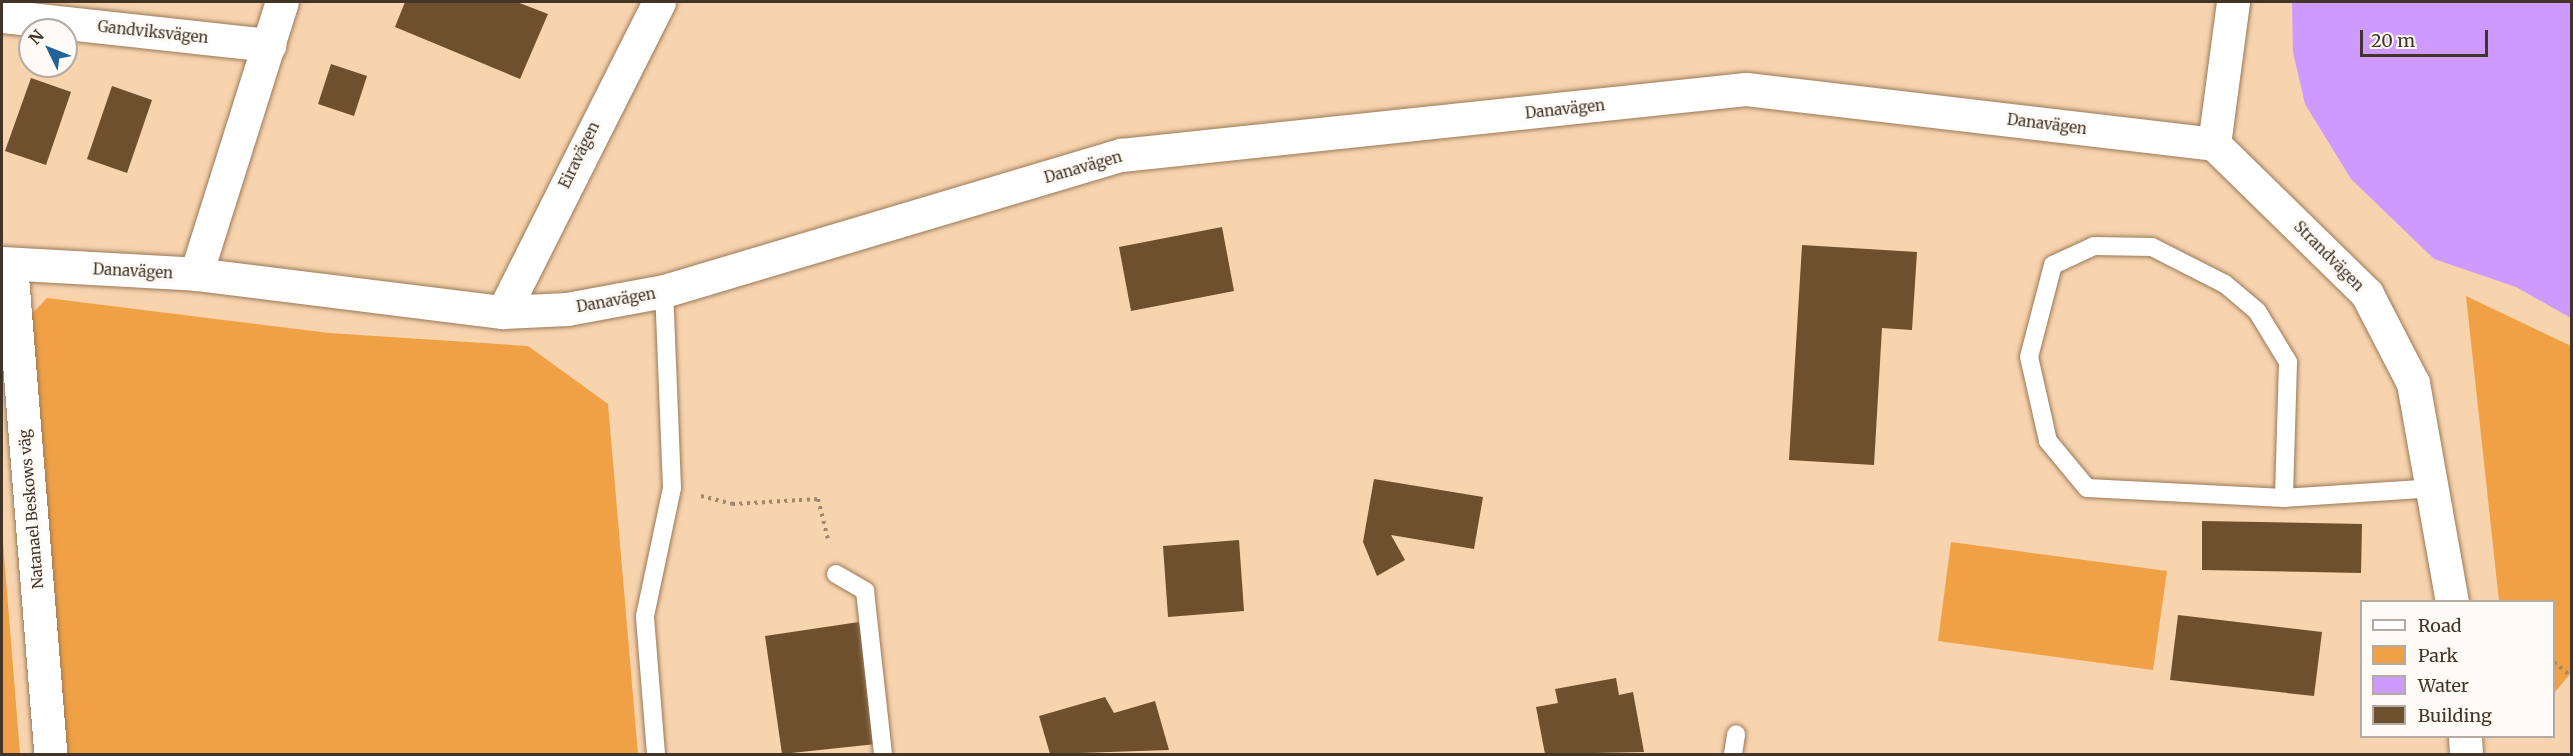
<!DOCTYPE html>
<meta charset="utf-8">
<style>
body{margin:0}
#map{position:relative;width:2573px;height:756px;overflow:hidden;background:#f7d3ae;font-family:Merriweather,serif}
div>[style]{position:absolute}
.green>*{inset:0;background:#f0a145}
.water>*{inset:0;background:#ce9aff}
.building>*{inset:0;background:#6e502f}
.path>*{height:4px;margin-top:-2px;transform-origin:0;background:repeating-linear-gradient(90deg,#a1876d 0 3px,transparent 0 7.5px)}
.roads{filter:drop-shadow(0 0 2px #9a7958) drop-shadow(0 0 2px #9a7958)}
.service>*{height:18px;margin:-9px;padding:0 9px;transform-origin:9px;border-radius:9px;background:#fff}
.minor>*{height:33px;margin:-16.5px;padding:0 16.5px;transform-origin:16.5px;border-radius:16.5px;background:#fff}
span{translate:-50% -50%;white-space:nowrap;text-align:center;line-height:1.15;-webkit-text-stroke:6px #fefaf6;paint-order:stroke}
.street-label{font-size:15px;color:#423426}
.frame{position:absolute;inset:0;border:3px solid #423426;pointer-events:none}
.legend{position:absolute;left:2360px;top:600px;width:195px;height:138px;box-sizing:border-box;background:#fefaf6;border:2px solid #b3aba3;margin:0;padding:8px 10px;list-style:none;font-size:18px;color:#423426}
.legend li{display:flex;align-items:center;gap:12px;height:30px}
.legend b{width:30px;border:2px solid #b3aba3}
.north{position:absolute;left:18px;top:18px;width:60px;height:60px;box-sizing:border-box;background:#fefaf6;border:2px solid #b3aba3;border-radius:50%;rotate:313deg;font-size:16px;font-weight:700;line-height:24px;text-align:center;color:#423426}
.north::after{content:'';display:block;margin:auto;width:21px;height:27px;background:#22649a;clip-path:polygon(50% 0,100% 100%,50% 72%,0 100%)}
.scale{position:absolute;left:2360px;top:30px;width:128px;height:27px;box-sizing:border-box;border:3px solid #423426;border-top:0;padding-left:8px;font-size:18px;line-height:21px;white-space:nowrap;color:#423426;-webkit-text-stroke:4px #fefaf6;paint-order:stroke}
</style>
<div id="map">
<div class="green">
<i style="clip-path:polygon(2466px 296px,2571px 346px,2571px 673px,2554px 693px,2554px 602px,2499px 601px)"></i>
<i style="clip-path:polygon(47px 298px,329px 333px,528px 346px,608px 404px,638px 754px,64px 754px,28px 318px)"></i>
<i style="clip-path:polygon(2px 530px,20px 754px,2px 754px)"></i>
<i style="clip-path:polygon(1951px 542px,2167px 571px,2153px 670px,1938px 641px)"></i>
</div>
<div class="water">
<i style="clip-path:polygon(2292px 2px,2571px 2px,2571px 318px,2516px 287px,2434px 259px,2351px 179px,2305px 104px,2293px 52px)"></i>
</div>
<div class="building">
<i style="clip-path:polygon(405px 2px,517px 2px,548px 14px,520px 79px,395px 27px)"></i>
<i style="clip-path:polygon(331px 64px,367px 76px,354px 116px,318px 104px)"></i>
<i style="clip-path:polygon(31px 78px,71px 92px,46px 165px,5px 151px)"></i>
<i style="clip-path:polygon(112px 86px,152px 100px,127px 173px,87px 159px)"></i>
<i style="clip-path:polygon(1222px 227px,1234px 291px,1131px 311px,1119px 247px)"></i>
<i style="clip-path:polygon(1802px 245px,1917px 252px,1912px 330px,1882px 328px,1874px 465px,1789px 460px)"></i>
<i style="clip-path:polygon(1374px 479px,1483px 497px,1474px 549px,1391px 535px,1405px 560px,1377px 576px,1363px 542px)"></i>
<i style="clip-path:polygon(2202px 521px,2362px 524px,2361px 573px,2202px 570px)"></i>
<i style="clip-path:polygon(1239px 540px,1244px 611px,1168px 617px,1163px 546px)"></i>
<i style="clip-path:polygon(2178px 615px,2322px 632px,2314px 696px,2170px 680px)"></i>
<i style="clip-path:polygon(859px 622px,876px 744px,782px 754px,765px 636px)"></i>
<i style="clip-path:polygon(1616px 678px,1619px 695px,1633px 692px,1644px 752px,1545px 754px,1536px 707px,1558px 703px,1555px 689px)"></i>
<i style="clip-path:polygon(1105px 697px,1114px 713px,1155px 701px,1169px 750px,1050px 754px,1039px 716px)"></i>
</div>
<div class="path">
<i style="left:701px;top:496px;width:32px;rotate:14deg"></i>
<i style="left:732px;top:504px;width:86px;rotate:-3.3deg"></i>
<i style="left:818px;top:499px;width:45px;rotate:76deg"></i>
<i style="left:2554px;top:662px;width:23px;rotate:40deg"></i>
</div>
<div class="roads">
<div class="service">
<i style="left:2284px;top:498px;width:197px;rotate:-177.1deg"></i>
<i style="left:2087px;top:488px;width:61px;rotate:-129.7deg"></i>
<i style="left:2048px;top:441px;width:86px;rotate:-102.7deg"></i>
<i style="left:2029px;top:357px;width:95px;rotate:-75.4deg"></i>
<i style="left:2053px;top:265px;width:45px;rotate:-24.9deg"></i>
<i style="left:2094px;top:246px;width:58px;rotate:1deg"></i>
<i style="left:2152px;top:247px;width:82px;rotate:26.9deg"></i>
<i style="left:2225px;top:284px;width:42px;rotate:40.2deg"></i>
<i style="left:2257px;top:311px;width:60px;rotate:58.7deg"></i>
<i style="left:2288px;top:362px;width:136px;rotate:91.7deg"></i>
<i style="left:2284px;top:498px;width:151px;rotate:-3.8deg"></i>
<i style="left:836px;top:574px;width:34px;rotate:30deg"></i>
<i style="left:865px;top:591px;width:164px;rotate:83.7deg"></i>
<i style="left:656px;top:754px;width:138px;rotate:-94.6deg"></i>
<i style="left:645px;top:616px;width:131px;rotate:-78.1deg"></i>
<i style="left:672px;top:488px;width:197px;rotate:-92.3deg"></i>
<i style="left:1733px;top:754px;width:20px;rotate:-81deg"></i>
</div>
<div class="minor">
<i style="left:2233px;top:2px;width:143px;rotate:97.6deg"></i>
<i style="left:2214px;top:144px;width:214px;rotate:44.4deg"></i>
<i style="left:2367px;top:294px;width:100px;rotate:62.7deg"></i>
<i style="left:2413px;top:383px;width:222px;rotate:79.9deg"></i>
<i style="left:2px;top:16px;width:269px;rotate:6.2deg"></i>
<i style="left:2px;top:263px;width:194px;rotate:3.2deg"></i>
<i style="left:196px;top:274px;width:309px;rotate:7.1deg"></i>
<i style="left:503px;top:312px;width:64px;rotate:-2.7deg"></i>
<i style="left:567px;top:309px;width:99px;rotate:-10.5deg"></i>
<i style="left:664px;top:291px;width:477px;rotate:-16.6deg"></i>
<i style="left:1121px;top:155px;width:628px;rotate:-6.03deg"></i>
<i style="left:1746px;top:89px;width:471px;rotate:6.7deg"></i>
<i style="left:11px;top:264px;width:492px;rotate:85.4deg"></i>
<i style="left:196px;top:274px;width:285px;rotate:-72.5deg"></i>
<i style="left:503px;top:312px;width:347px;rotate:-63.3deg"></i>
<i style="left:2465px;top:736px;width:18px;rotate:87deg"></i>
</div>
</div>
<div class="street-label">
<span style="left:153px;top:32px;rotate:6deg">Gandviksvägen</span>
<span style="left:1565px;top:109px;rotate:-6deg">Danavägen</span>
<span style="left:2047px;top:124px;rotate:7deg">Danavägen</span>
<span style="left:579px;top:155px;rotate:-64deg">Eiravägen</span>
<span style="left:1083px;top:167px;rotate:-16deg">Danavägen</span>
<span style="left:2329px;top:256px;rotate:45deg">Strandvägen</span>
<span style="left:133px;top:271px;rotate:3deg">Danavägen</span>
<span style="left:616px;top:300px;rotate:-10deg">Danavägen</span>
<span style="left:31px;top:509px;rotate:-95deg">Natanael Beskows väg</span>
</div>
<div class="frame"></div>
<ul class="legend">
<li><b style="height:8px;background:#fff"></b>Road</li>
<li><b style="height:16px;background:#f0a145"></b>Park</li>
<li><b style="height:16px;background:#ce9aff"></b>Water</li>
<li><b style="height:16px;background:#6e502f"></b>Building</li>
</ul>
<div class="north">N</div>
<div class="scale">20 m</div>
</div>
